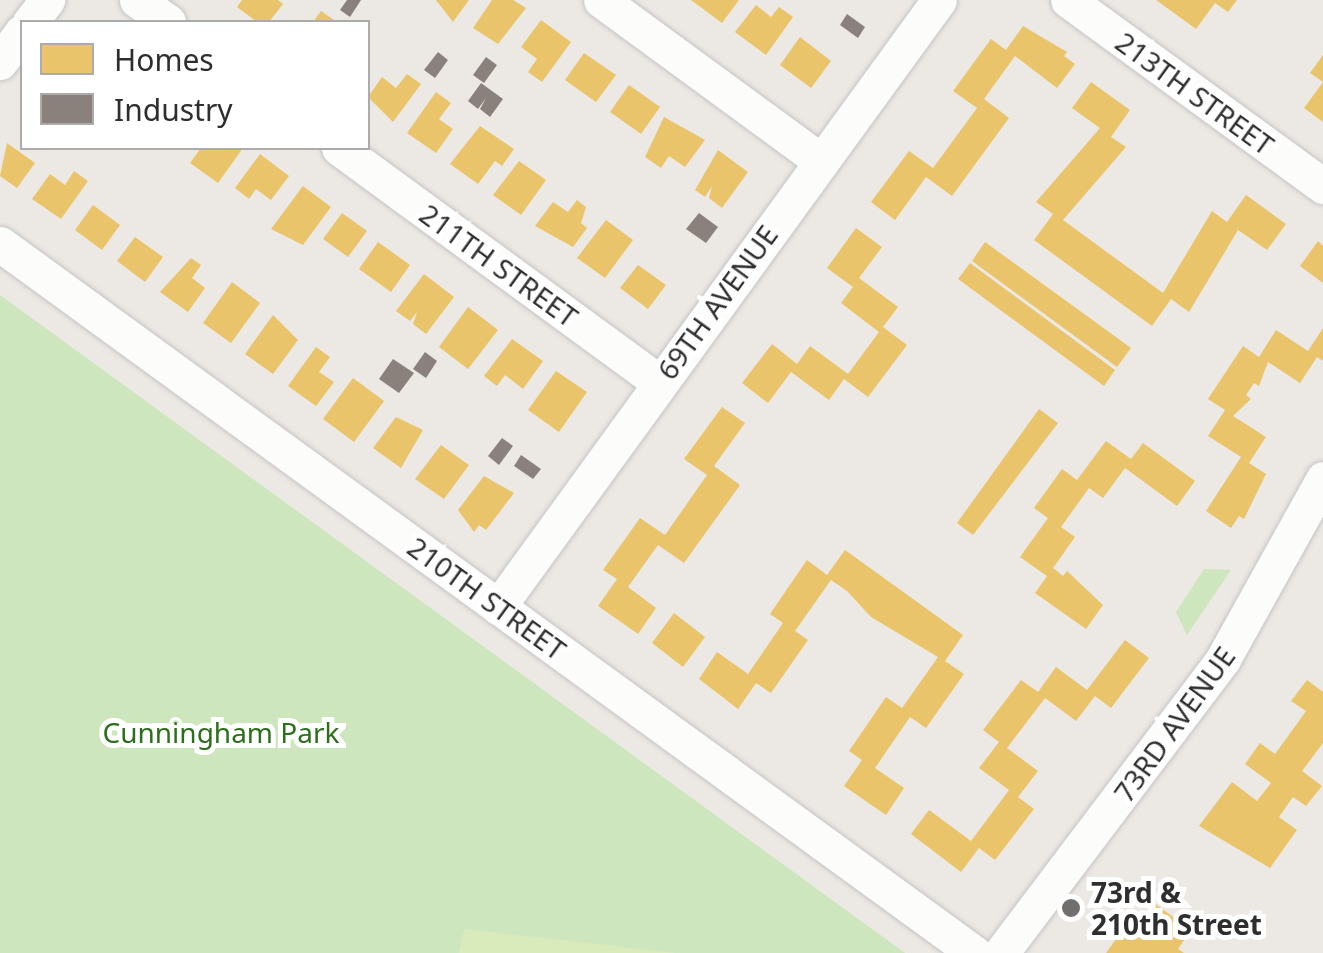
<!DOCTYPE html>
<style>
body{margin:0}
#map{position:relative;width:1323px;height:953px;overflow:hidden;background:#ece8e4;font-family:"Noto Sans",sans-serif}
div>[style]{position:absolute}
.green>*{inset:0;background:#cee6be}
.pitch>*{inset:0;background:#d9eabb}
.homes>*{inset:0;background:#e9c46a}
.industry>*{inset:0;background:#8a817c}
.roads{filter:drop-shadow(0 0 2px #c5c4c5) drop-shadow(0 0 2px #c5c4c5)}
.minor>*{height:35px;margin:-17.5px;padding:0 17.5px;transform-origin:17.5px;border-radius:17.5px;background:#fcfcfb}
.dots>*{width:28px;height:28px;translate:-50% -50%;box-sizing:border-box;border:5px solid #fff;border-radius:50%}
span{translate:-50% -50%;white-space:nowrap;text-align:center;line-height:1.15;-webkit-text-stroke:10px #fff;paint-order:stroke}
.street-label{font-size:28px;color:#2e2e2e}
.park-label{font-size:28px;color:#2c6e1b}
.poi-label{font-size:28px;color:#2e2e2e;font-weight:700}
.left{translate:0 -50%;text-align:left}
.legend{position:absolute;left:20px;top:20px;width:350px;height:130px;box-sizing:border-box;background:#fff;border:2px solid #ababab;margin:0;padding:12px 18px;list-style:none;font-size:30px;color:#2e2e2e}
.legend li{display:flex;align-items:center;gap:20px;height:50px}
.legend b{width:50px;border:2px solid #ababab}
</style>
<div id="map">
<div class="green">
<i style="clip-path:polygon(0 295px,905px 953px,0 953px)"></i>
<i style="clip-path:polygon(1204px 569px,1231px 570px,1187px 635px,1176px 612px)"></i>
</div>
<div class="pitch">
<i style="clip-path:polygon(464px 929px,675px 953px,459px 953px)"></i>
</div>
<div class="homes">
<i style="clip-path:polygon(242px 0,278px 0,283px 4px,269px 22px,257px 22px,237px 7px)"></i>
<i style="clip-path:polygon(436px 0,469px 0,453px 22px)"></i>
<i style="clip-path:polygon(492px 0,513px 0,526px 8px,498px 44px,473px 28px)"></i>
<i style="clip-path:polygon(691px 0,739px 0,722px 23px)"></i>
<i style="clip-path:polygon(1156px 0,1237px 0,1228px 12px,1215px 3px,1196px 29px)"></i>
<i style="clip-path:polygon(756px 5px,771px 17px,779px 7px,793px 17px,766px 55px,735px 32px)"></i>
<i style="clip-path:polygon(321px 11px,337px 22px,313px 22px)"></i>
<i style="clip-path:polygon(541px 20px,571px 42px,542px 82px,528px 72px,537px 59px,521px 47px)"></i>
<i style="clip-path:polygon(1023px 26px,1067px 52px,1064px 56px,1075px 64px,1057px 88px,1015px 56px,984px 99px,1009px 118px,952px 196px,926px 177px,895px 220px,871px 202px,909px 151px,933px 168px,977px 108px,953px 91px,991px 39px,1006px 50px)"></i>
<i style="clip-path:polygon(800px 37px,831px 61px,811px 88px,780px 65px)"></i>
<i style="clip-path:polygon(584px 53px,616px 75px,596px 102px,565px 80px)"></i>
<i style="clip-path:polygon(1323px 55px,1323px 122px,1304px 108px,1323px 82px,1310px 73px)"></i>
<i style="clip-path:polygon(407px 74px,421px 84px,393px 122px,368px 97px,382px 77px,396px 88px)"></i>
<i style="clip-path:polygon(1091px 82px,1130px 110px,1111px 137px,1126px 147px,1063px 220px,1163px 293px,1212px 211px,1227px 222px,1246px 195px,1286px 224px,1267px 250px,1238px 230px,1189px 312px,1171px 299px,1152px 326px,1034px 240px,1053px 214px,1036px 202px,1100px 128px,1072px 108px)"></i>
<i style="clip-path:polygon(629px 85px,660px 107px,641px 134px,610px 112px)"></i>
<i style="clip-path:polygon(436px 92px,451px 103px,439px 119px,453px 129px,436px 153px,407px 133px)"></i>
<i style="clip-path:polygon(664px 117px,705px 140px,685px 167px,669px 156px,661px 168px,645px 157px)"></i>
<i style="clip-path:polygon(480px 126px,514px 149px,502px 166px,495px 161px,478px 184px,450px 164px)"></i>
<i style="clip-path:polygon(7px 143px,35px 163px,17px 188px,0 176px)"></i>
<i style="clip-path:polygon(201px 148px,243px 148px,218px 183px,190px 163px)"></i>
<i style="clip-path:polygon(718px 150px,748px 172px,722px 208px,709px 198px,712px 186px,705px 197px,695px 190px)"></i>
<i style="clip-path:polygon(260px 154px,289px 176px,271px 200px,256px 189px,249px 199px,235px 188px)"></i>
<i style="clip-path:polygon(519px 161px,546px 180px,521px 215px,493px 195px)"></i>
<i style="clip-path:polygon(74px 171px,88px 181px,61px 219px,32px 199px,50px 174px,65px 185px)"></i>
<i style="clip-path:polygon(303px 186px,331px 207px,303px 245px,271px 229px)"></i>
<i style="clip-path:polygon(577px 200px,586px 207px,581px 223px,587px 228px,573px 247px,535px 226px,553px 202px,568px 212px)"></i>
<i style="clip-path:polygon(93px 205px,120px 225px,102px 250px,75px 230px)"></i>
<i style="clip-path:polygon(342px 213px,367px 231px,348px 257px,323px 239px)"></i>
<i style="clip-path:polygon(606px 220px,633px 240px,605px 278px,577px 258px)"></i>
<i style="clip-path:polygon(856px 228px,882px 247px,859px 278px,898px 307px,883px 327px,907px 345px,868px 397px,844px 379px,829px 400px,791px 372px,768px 403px,742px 383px,772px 344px,797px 364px,810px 346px,848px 374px,879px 332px,841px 303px,853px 287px,827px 268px)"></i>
<i style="clip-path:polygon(135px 237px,163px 257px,145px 282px,117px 261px)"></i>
<i style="clip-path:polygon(1318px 241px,1323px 246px,1323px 283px,1300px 266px)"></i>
<i style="clip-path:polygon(378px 242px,410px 265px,391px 292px,359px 269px)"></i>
<i style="clip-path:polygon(985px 242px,1131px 348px,1117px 367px,972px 261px)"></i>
<i style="clip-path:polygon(191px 258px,201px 265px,192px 278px,205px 288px,188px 312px,160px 292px)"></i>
<i style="clip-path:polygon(970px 263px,1115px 370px,1104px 386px,958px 279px)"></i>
<i style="clip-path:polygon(638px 265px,666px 285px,648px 309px,620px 288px)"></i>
<i style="clip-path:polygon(424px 274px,454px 297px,426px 334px,413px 324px,417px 312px,410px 321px,396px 311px)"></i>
<i style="clip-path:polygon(232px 282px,260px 303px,231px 343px,203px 323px)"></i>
<i style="clip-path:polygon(468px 307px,498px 330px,468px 369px,439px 347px)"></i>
<i style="clip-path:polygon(273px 315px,298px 340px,273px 374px,245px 354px)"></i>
<i style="clip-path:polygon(1323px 328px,1323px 361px,1317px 357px,1300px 383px,1268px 362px,1259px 386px,1254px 383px,1246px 395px,1251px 399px,1233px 416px,1266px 437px,1249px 463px,1266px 474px,1244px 519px,1239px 516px,1231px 528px,1206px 511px,1241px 457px,1208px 436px,1225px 410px,1208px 399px,1243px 346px,1259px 357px,1276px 330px,1308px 351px)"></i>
<i style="clip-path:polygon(512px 339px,543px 361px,523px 389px,505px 375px,497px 386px,484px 376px)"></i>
<i style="clip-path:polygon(316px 347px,330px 357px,319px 372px,334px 382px,316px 406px,288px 386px)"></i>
<i style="clip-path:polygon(556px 371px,587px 392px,559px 432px,528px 410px)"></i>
<i style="clip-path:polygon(353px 378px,384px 401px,354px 442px,323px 419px)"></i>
<i style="clip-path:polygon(722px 407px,745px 423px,714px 466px,740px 485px,684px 563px,658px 545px,628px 587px,656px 608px,638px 634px,598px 606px,617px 579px,603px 570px,640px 518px,665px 535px,707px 475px,684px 459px)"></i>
<i style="clip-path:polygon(1039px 409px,1058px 423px,973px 535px,957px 523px)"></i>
<i style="clip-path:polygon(396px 417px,423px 430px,401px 468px,373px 448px)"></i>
<i style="clip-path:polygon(1106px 441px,1131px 459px,1143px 443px,1195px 481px,1177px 506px,1125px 468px,1103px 498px,1089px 488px,1061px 527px,1075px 537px,1053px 568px,1063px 576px,1067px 571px,1103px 605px,1086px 629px,1035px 593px,1047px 576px,1020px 557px,1048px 518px,1034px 508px,1062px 469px,1077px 480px)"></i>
<i style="clip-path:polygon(441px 445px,469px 465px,444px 499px,415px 479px)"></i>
<i style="clip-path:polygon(484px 476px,514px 493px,486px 530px,479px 525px,474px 532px,458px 510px)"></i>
<i style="clip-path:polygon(845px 550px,963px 635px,945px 661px,964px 674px,926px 728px,910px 717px,875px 768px,904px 788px,886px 815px,844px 786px,862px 760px,849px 751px,886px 697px,902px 708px,938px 657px,871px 617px,847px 591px,831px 580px,795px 631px,808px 640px,771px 693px,756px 683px,738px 709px,699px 679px,717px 652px,748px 674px,783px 623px,770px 614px,807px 560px,827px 575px)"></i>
<i style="clip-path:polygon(674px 613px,705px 637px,683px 667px,652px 643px)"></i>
<i style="clip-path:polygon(1125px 640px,1149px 658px,1111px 708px,1095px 696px,1076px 721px,1045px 698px,1007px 748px,1038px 771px,1018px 797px,1034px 809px,995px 860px,979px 848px,961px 872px,911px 834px,929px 810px,971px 841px,1009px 790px,979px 768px,999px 742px,983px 730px,1021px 680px,1038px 692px,1056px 667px,1087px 690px)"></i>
<i style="clip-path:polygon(1307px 680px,1323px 692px,1323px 743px,1302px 771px,1322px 786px,1306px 806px,1293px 797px,1279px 817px,1297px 830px,1270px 868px,1199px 826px,1232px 782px,1257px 801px,1271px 783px,1245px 764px,1260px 743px,1275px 754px,1291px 732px,1306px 711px,1291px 701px)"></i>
<i style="clip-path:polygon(1154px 903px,1191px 930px,1178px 949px,1184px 953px,1106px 953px,1121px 932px,1129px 937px)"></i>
</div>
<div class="industry">
<i style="clip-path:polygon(347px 0,361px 0,350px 17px,340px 10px)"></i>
<i style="clip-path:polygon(847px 14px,865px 27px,858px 38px,840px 25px)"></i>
<i style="clip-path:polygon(438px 52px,448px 60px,435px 78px,424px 70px)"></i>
<i style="clip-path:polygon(486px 57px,497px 65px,484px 83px,473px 75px)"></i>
<i style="clip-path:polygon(481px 83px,503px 99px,490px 117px,480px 109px,486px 98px,478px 109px,468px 101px)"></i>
<i style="clip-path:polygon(699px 213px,718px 227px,706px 243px,686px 229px)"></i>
<i style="clip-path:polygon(425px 352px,437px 361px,426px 378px,413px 369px)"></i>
<i style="clip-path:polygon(393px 359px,414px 373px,399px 393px,379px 379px)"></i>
<i style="clip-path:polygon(502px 438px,513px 446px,499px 465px,488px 456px)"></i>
<i style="clip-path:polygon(521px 455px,541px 469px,533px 479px,514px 466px)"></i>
</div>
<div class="roads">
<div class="minor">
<i style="left:137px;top:0;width:38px;rotate:35deg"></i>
<i style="left:601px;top:0;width:273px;rotate:36.2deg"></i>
<i style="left:1068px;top:0;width:316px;rotate:36.1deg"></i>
<i style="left:30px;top:22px;width:28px;rotate:-52deg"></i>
<i style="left:0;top:62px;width:37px;rotate:-54deg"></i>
<i style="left:339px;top:148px;width:396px;rotate:36.2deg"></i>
<i style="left:0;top:244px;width:1205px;rotate:36.05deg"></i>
<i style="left:498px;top:607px;width:750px;rotate:-54deg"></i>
<i style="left:1001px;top:953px;width:368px;rotate:-52.9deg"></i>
<i style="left:1223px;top:659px;width:206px;rotate:-60.9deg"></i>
</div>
</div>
<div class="dots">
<i style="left:1071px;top:908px;background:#706f6e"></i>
</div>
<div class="street-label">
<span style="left:1195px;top:93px;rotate:36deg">213TH STREET</span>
<span style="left:499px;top:265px;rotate:36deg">211TH STREET</span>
<span style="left:717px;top:302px;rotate:-54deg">69TH AVENUE</span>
<span style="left:487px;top:598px;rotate:36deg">210TH STREET</span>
<span style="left:1174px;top:724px;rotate:-54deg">73RD AVENUE</span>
</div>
<div class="park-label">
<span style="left:221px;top:732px">Cunningham Park</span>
</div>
<div class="poi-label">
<span class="left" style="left:1091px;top:908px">73rd &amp;<br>210th Street</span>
</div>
<ul class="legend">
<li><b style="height:28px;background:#e9c46a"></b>Homes</li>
<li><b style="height:28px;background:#8a817c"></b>Industry</li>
</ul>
</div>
